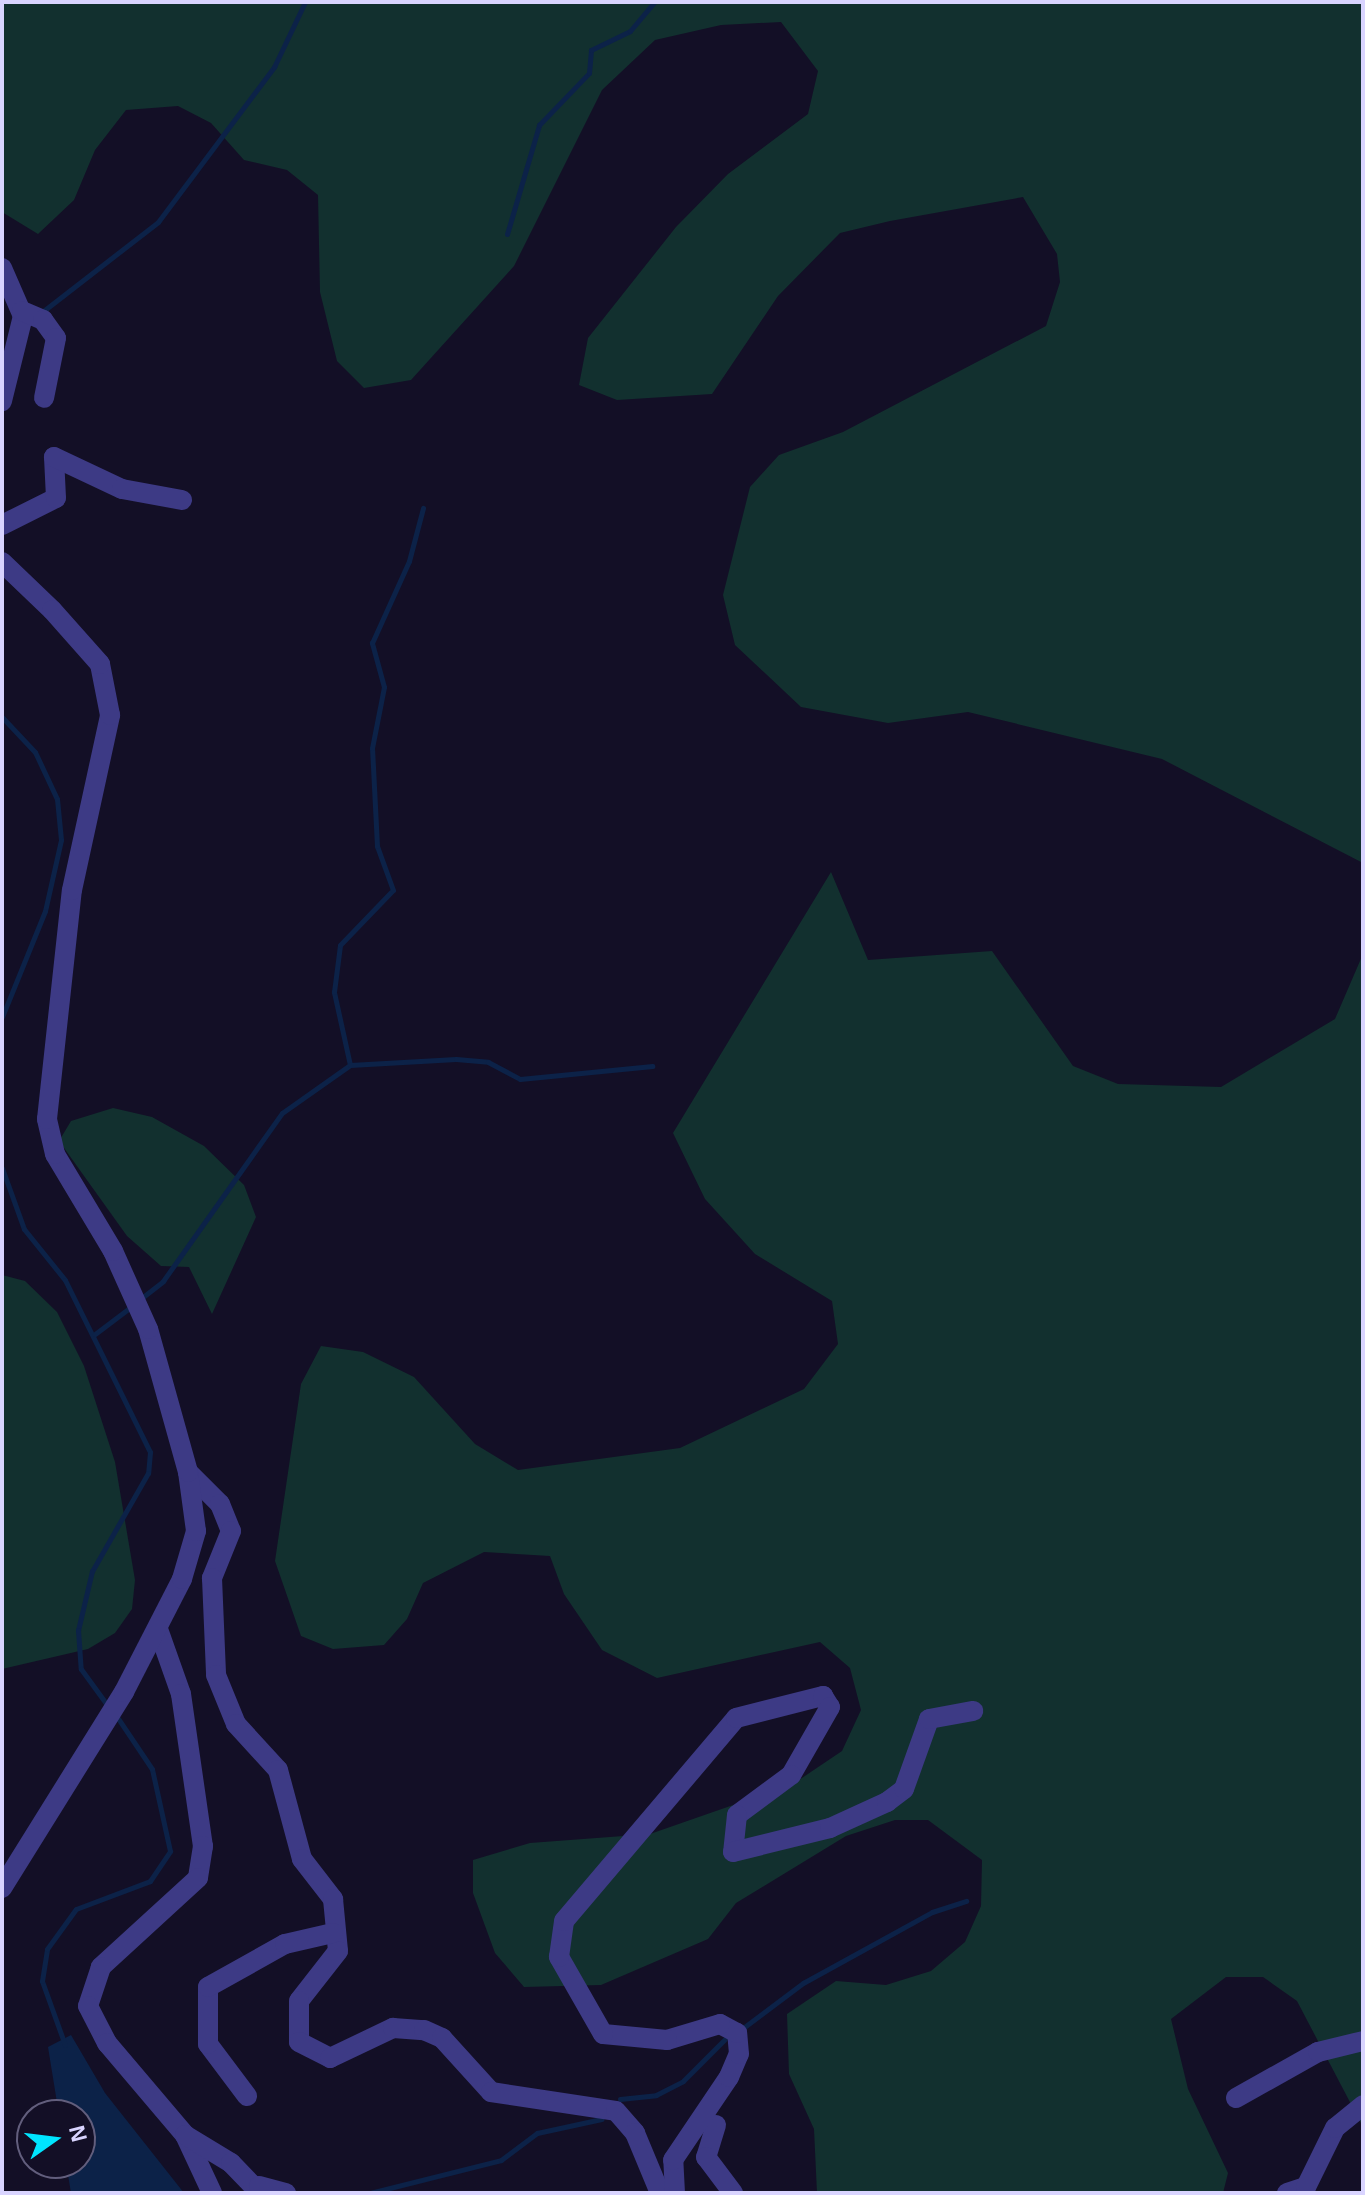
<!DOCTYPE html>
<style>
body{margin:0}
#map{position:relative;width:1365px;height:2195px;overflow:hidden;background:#130f26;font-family:Arial,sans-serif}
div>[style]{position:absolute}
.green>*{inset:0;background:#12302f}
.water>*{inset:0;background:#0c2248}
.stream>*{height:5px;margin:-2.5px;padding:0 2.5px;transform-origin:2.5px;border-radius:2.5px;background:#0c2248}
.minor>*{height:20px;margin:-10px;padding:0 10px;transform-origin:10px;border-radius:10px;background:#3d3a85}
.tertiary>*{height:20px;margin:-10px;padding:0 10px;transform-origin:10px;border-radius:10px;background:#3d3a85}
span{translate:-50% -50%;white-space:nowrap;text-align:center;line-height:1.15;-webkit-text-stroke:6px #130f26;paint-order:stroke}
.frame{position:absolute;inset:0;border:4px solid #d9d4ff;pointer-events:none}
.north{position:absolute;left:16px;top:2099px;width:80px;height:80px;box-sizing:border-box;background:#130f26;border:2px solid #625e7d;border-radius:50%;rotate:76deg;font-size:22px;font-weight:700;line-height:32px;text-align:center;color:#d9d4ff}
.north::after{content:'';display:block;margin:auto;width:28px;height:36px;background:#00e5ff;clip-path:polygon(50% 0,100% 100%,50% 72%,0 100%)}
</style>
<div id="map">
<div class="green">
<i style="clip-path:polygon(2px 2px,1363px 2px,1363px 863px,1162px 759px,968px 712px,888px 723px,801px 707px,735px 645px,723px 595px,750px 487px,779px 455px,843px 432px,1046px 326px,1060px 282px,1057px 254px,1023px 197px,890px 221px,840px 233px,778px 296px,712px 394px,617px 400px,579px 385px,588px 338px,676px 227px,728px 174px,808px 114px,818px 71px,781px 22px,721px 25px,655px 40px,602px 90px,514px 266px,411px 380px,364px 388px,337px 361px,320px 292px,318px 195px,287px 170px,244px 160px,211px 123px,178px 106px,126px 110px,95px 150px,74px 200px,38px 234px,2px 212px)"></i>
<i style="clip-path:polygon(831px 872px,868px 960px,992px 951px,1073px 1066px,1118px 1084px,1221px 1087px,1335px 1019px,1363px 954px,1363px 2127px,1297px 2001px,1263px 1977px,1226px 1977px,1171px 2019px,1188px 2089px,1228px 2173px,1223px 2193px,817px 2193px,814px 2129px,789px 2074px,787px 2014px,836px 1981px,886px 1985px,931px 1971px,965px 1942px,981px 1906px,982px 1860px,928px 1820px,895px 1820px,846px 1836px,736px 1903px,708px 1939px,601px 1985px,524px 1987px,495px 1953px,473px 1893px,473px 1860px,530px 1843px,650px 1834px,793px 1784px,842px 1751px,861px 1710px,850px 1668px,820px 1642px,657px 1678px,602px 1650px,564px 1594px,550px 1556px,484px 1552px,423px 1583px,407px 1619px,384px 1645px,333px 1649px,301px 1636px,275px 1561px,301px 1384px,321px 1346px,363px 1352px,414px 1377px,475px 1444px,518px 1470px,680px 1448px,804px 1389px,838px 1344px,832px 1301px,755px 1254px,705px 1199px,673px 1133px)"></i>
<i style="clip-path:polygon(113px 1108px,152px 1117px,204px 1146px,244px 1185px,256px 1217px,212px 1314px,189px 1267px,161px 1266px,127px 1236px,59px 1141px,71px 1121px)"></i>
<i style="clip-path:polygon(2px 1275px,25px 1281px,57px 1312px,84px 1366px,115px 1462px,135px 1580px,132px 1609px,115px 1633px,88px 1649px,2px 1669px)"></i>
</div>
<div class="water">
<i style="clip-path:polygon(71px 2035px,105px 2093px,184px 2193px,71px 2193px,66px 2163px,80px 2163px,80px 2115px,59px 2115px,48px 2047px)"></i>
</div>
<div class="stream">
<i style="left:507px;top:234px;width:114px;rotate:-73.6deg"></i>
<i style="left:539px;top:125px;width:72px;rotate:-46.1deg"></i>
<i style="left:589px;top:73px;width:23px;rotate:-85deg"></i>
<i style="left:591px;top:50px;width:43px;rotate:-26deg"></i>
<i style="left:630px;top:31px;width:38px;rotate:-50deg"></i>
<i style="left:42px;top:312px;width:147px;rotate:-37.8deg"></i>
<i style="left:158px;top:222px;width:194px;rotate:-53.2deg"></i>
<i style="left:274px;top:67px;width:72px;rotate:-64.5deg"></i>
<i style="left:2px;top:717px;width:48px;rotate:46.7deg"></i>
<i style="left:35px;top:752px;width:52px;rotate:64.9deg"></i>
<i style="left:57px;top:799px;width:41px;rotate:84.4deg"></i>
<i style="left:61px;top:840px;width:73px;rotate:102.7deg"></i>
<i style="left:45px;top:911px;width:114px;rotate:112.1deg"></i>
<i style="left:350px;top:1065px;width:75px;rotate:-102.4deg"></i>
<i style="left:334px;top:992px;width:47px;rotate:-82.7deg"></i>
<i style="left:340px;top:945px;width:76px;rotate:-46.1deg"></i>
<i style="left:393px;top:890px;width:47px;rotate:-110deg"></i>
<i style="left:377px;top:846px;width:98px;rotate:-92.9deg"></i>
<i style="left:372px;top:748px;width:62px;rotate:-78.9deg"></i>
<i style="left:384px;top:687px;width:46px;rotate:-105.3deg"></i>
<i style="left:372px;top:643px;width:90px;rotate:-65.7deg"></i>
<i style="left:409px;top:561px;width:55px;rotate:-75.2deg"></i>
<i style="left:2px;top:1168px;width:65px;rotate:70.2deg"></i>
<i style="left:24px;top:1229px;width:65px;rotate:51.2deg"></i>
<i style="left:65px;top:1280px;width:192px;rotate:63.7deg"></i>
<i style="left:150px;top:1452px;width:21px;rotate:95deg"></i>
<i style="left:148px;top:1473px;width:113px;rotate:119.7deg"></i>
<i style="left:92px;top:1571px;width:61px;rotate:103.3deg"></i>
<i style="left:78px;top:1630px;width:39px;rotate:86deg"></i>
<i style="left:81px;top:1669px;width:46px;rotate:53.9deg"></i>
<i style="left:139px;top:1300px;width:31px;rotate:-38deg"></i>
<i style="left:163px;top:1281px;width:206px;rotate:-54.7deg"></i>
<i style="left:282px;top:1113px;width:83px;rotate:-35.2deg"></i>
<i style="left:350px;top:1065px;width:106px;rotate:-3.2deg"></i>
<i style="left:456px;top:1059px;width:32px;rotate:5deg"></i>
<i style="left:488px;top:1062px;width:36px;rotate:28deg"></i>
<i style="left:520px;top:1079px;width:133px;rotate:-5.6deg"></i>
<i style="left:95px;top:1334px;width:46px;rotate:-37.1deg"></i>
<i style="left:743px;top:2028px;width:75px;rotate:-36.9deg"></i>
<i style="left:803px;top:1983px;width:147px;rotate:-28.8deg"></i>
<i style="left:932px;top:1912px;width:36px;rotate:-18deg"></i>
<i style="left:65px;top:2045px;width:68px;rotate:-109.8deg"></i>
<i style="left:42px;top:1981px;width:32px;rotate:-81deg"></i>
<i style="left:47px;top:1949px;width:49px;rotate:-54.1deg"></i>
<i style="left:76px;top:1909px;width:79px;rotate:-20.7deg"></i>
<i style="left:150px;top:1881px;width:36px;rotate:-56deg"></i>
<i style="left:170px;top:1851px;width:84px;rotate:-102.4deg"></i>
<i style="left:152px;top:1769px;width:63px;rotate:-123.9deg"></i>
<i style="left:620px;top:2099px;width:36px;rotate:-6deg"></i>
<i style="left:656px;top:2095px;width:30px;rotate:-27deg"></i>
<i style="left:683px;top:2081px;width:59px;rotate:-45deg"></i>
<i style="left:370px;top:2193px;width:135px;rotate:-14.1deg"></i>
<i style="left:501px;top:2160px;width:45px;rotate:-36.9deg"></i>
<i style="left:537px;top:2133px;width:66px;rotate:-12.3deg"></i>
</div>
<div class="minor">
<i style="left:2px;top:268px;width:52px;rotate:66.4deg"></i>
<i style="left:23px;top:316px;width:88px;rotate:103.9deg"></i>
<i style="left:22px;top:311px;width:23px;rotate:23deg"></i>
<i style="left:43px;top:320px;width:22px;rotate:54deg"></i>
<i style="left:56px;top:338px;width:61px;rotate:101.3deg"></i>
<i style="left:2px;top:525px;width:60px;rotate:-26.6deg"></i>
<i style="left:56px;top:498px;width:41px;rotate:-92.8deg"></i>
<i style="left:54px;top:457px;width:75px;rotate:25.2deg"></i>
<i style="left:122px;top:489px;width:61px;rotate:10.4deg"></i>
<i style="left:2px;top:562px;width:69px;rotate:43.8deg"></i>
<i style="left:188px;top:1472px;width:45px;rotate:45deg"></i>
<i style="left:220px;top:1504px;width:29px;rotate:68deg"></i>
<i style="left:231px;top:1531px;width:51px;rotate:112deg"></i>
<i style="left:212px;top:1578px;width:97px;rotate:87.6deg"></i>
<i style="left:216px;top:1675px;width:53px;rotate:67.8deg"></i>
<i style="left:236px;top:1724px;width:62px;rotate:47.6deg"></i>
<i style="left:278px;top:1770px;width:92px;rotate:74.9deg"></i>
<i style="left:302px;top:1859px;width:51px;rotate:52.2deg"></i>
<i style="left:333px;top:1899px;width:52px;rotate:84.5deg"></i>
<i style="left:338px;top:1951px;width:63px;rotate:128deg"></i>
<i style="left:299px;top:2001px;width:41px;rotate:90deg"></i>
<i style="left:299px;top:2042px;width:35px;rotate:27deg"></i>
<i style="left:330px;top:2058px;width:70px;rotate:-25.5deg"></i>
<i style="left:393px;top:2028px;width:31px;rotate:4deg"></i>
<i style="left:424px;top:2030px;width:20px;rotate:24deg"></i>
<i style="left:442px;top:2038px;width:73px;rotate:47.8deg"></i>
<i style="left:491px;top:2092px;width:126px;rotate:8.6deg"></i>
<i style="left:616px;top:2111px;width:29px;rotate:49deg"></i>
<i style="left:635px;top:2133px;width:65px;rotate:67.4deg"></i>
<i style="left:158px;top:1629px;width:69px;rotate:70.5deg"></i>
<i style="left:181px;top:1694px;width:154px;rotate:81.8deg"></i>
<i style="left:203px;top:1846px;width:32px;rotate:99deg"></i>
<i style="left:198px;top:1878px;width:132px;rotate:137.5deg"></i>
<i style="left:101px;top:1967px;width:41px;rotate:108.4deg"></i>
<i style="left:88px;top:2006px;width:42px;rotate:62.8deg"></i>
<i style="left:107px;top:2043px;width:121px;rotate:49.7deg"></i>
<i style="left:185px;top:2135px;width:64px;rotate:65deg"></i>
<i style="left:247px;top:2096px;width:65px;rotate:-126.9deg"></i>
<i style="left:208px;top:2044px;width:57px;rotate:-90deg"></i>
<i style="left:208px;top:1987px;width:88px;rotate:-29.2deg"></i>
<i style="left:285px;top:1944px;width:49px;rotate:-12.9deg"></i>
<i style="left:1236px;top:2098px;width:94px;rotate:-29.3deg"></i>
<i style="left:1318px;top:2052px;width:46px;rotate:-13.7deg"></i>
<i style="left:716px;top:2125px;width:34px;rotate:107deg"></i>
<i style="left:706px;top:2157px;width:45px;rotate:53.1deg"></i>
<i style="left:185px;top:2135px;width:54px;rotate:31.3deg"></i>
<i style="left:231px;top:2163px;width:42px;rotate:46deg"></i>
<i style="left:259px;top:2186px;width:28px;rotate:15deg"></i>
<i style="left:675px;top:2193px;width:33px;rotate:-93deg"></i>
<i style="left:673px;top:2160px;width:100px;rotate:-56deg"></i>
<i style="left:729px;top:2077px;width:25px;rotate:-67deg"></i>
<i style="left:739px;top:2054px;width:21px;rotate:-95deg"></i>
<i style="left:737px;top:2033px;width:19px;rotate:-152deg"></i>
<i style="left:720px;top:2024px;width:55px;rotate:163.2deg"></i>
<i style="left:667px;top:2040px;width:64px;rotate:-174.6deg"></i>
<i style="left:603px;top:2034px;width:89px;rotate:-119.7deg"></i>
<i style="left:559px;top:1957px;width:36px;rotate:-82deg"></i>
<i style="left:564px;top:1921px;width:266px;rotate:-49.7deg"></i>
<i style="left:736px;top:1718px;width:90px;rotate:-14.2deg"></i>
<i style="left:823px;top:1696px;width:13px;rotate:58deg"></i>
<i style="left:830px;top:1707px;width:78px;rotate:119.8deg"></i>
<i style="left:791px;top:1775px;width:67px;rotate:143.5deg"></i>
<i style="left:737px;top:1815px;width:37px;rotate:96deg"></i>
<i style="left:733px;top:1852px;width:100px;rotate:-13.9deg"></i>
<i style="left:830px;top:1828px;width:63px;rotate:-24.5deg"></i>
<i style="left:887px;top:1802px;width:21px;rotate:-37deg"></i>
<i style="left:904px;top:1789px;width:74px;rotate:-70.3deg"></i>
<i style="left:929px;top:1719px;width:45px;rotate:-10.3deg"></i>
<i style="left:1287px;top:2193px;width:20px;rotate:-18deg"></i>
<i style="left:1306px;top:2187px;width:66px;rotate:-63.8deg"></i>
<i style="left:1335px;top:2128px;width:36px;rotate:-39deg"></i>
</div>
<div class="tertiary">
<i style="left:2px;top:1888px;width:231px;rotate:-58.1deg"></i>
<i style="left:124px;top:1692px;width:127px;rotate:-62.8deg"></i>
<i style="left:182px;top:1579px;width:50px;rotate:-73.7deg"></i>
<i style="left:196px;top:1531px;width:60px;rotate:-97.7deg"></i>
<i style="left:188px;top:1472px;width:148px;rotate:-105.6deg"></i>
<i style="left:148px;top:1329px;width:85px;rotate:-114.2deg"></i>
<i style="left:113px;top:1251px;width:113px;rotate:-120.9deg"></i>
<i style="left:55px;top:1154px;width:36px;rotate:-103deg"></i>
<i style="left:47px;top:1119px;width:230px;rotate:-83.8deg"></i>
<i style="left:72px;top:890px;width:179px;rotate:-77.7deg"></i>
<i style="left:110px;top:715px;width:52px;rotate:-101.1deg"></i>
<i style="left:100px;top:664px;width:72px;rotate:-131.6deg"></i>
</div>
<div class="frame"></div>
<div class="north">N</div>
</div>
